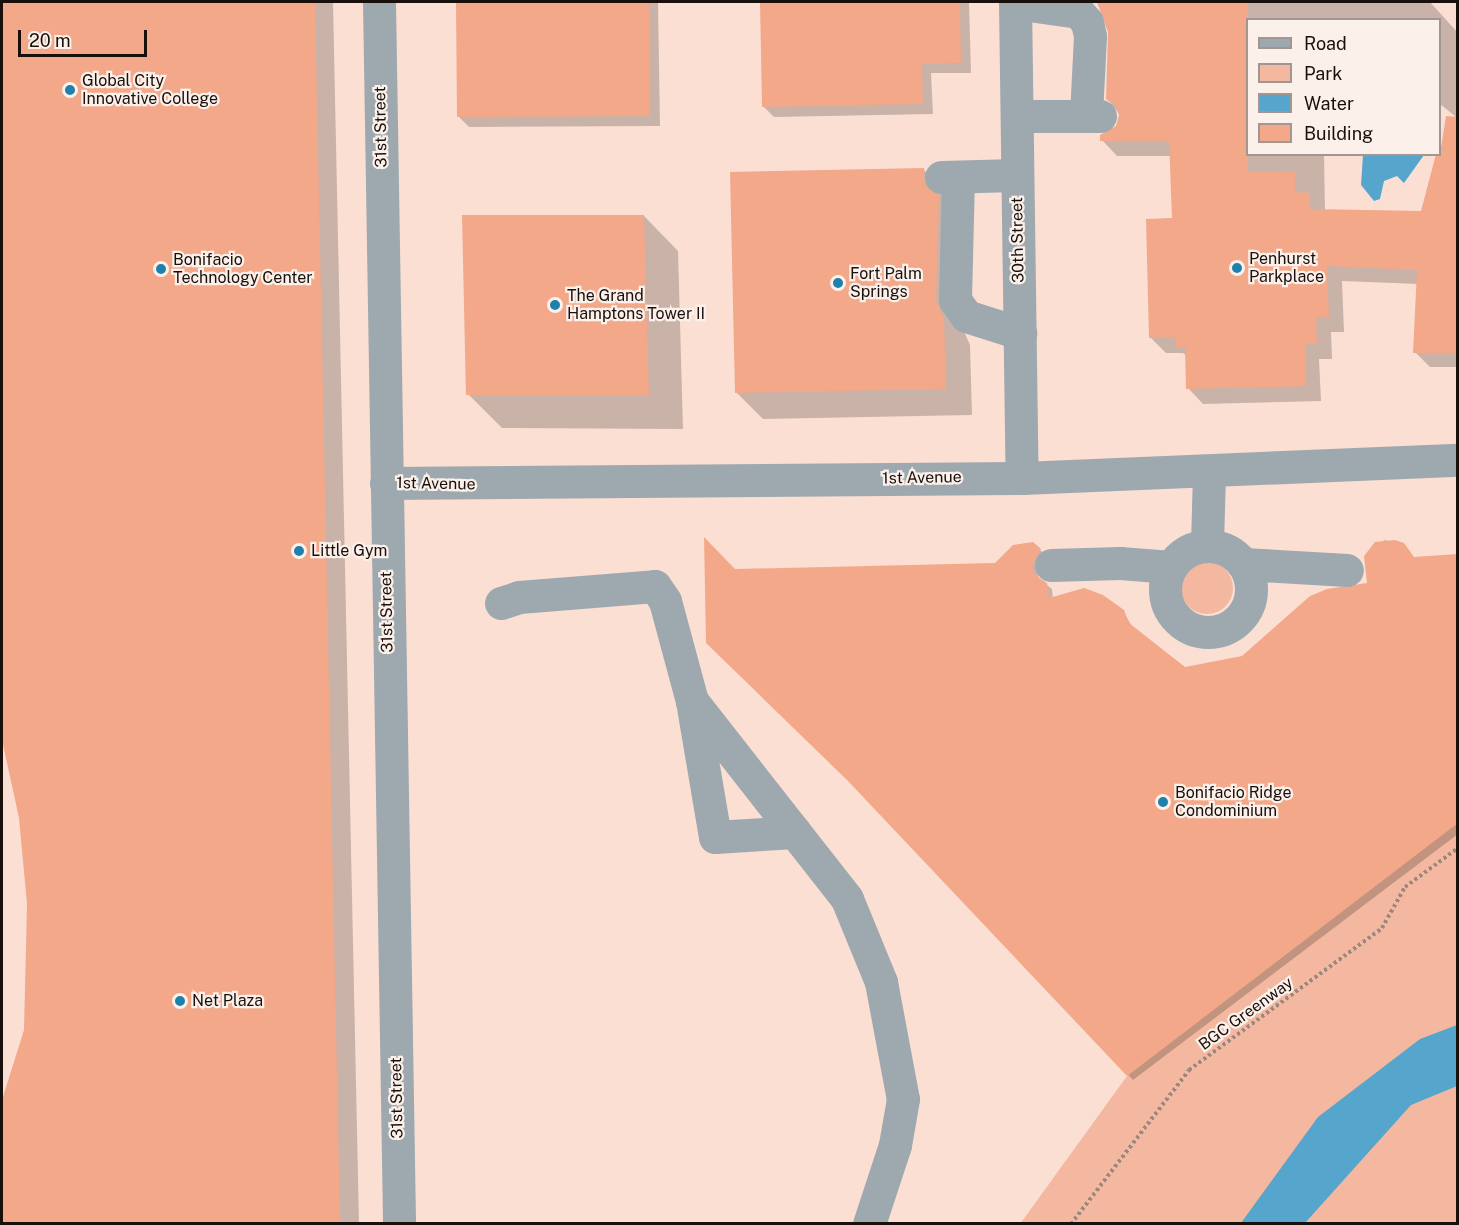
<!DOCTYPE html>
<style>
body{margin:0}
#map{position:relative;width:1459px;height:1225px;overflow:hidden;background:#fcdfd3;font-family:"Public Sans",sans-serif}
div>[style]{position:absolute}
.green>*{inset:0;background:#f3b89f}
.round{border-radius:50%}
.water>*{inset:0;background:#55a5cd}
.shadow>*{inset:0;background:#0003}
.building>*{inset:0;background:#f2a889}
.path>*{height:4px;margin-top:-2px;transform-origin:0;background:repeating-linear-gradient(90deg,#9b877e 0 3px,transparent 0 6px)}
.minor>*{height:33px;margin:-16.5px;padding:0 16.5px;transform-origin:16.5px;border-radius:16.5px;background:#9da9af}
.minor>.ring{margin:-16.5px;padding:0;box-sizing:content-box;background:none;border:33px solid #9da9af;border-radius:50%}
.dots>*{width:16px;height:16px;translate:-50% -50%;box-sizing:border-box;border:3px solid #fcf0eb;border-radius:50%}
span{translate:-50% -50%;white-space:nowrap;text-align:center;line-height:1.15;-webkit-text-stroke:4.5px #fcf0eb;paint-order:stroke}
.poi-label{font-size:16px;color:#19100c}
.left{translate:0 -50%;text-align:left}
.street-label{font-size:16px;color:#19100c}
.frame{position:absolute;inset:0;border:3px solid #19100c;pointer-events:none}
.legend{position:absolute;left:1246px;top:18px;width:195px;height:138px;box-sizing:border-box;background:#fcf0eb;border:2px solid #a19692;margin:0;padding:8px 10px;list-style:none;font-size:18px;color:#19100c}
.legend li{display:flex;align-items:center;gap:12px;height:30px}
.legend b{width:30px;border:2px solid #a19692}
.scale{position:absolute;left:18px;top:30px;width:129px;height:27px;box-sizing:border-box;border:3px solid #19100c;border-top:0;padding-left:8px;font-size:18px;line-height:21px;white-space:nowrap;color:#19100c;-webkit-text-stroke:4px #fcf0eb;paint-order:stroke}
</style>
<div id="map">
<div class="green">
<i class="round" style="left:1181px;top:562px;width:52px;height:52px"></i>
<i style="clip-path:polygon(1457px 823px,1457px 1223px,1020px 1224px,1127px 1076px)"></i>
</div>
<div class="water">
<i style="clip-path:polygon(1363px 155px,1363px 154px,1424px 155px,1404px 183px,1397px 176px,1384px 181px,1380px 199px,1374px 201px,1361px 185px)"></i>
<i style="clip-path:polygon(1457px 1025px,1457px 1086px,1411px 1105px,1305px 1223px,1241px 1223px,1318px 1117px,1420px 1039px)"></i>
</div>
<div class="shadow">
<i style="clip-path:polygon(2px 2px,333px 2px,359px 1224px,2px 1224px,2px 1103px,26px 1031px,29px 904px,21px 818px,2px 733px)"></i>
<i style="clip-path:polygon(457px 2px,658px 2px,660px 126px,469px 127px,458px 116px)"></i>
<i style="clip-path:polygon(762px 2px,969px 2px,971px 73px,931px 73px,933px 114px,774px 117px,763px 106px)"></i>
<i style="clip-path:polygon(evenodd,1098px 2px,1430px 2px,1458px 33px,1458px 367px,1430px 367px,1415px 352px,1418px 284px,1342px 281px,1344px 332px,1331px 332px,1332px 359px,1319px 359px,1321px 401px,1203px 404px,1188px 388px,1187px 356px,1183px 353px,1166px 353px,1151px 338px,1173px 219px,1171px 156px,1117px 156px,1102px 140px,1117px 127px,1120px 115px,1107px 98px,1110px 37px,1098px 2px,1248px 20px,1440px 20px,1440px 104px,1455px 116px,1442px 145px,1422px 212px,1325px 211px,1324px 155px,1360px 154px,1248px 154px,1248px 20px)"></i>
<i style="clip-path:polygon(924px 170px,950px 196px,962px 327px,970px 345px,972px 415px,763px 419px,737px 393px)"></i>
<i style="clip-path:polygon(644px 216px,678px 251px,683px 429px,502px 428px,468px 394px)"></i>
<i style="clip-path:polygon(1385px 540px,1403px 545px,1415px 559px,1458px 556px,1458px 834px,1133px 1080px,850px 781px,735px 571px,996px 564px,1033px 543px,1045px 555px,1037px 572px,1039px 579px,1052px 589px,1053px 599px,1123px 611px,1133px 628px,1185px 669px,1243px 658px,1368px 584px,1371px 547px)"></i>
</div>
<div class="building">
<i style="clip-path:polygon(2px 2px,315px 2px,340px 1224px,2px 1224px,2px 1100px,24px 1030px,27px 904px,19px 818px,2px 740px)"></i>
<i style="clip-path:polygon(456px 2px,649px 2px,650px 116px,457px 117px)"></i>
<i style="clip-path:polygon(760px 2px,960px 2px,961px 63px,922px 64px,923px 104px,762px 107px)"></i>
<i style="clip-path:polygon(1097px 2px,1248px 2px,1248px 172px,1295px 171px,1295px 192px,1310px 193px,1310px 209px,1421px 211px,1436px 154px,1440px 154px,1446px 116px,1458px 117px,1458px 353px,1413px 353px,1417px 270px,1327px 266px,1329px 317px,1316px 317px,1317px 344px,1305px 344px,1306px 386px,1186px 389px,1185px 347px,1176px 347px,1175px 337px,1149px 338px,1146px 219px,1172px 218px,1169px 141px,1100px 141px,1100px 135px,1116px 126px,1119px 115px,1116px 106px,1106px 99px,1108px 32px)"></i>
<i style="clip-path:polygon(924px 168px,925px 186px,939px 195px,936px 300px,944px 318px,946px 389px,735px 393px,730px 172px)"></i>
<i style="clip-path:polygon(462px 215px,644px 215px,649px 395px,466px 395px)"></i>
<i style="clip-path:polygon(704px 537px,735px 569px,995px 563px,1013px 545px,1033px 542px,1041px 549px,1032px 566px,1035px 575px,1047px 583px,1049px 598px,1084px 588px,1103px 595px,1124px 610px,1129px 623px,1185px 667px,1242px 656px,1310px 596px,1327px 589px,1367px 583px,1364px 556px,1375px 542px,1395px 540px,1404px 543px,1414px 557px,1458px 554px,1458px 823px,1127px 1076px,847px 780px,706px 643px)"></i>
</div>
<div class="path">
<i style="left:1071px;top:1224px;width:194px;rotate:-52.5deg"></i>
<i style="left:1189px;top:1070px;width:240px;rotate:-36.3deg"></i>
<i style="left:1382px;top:928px;width:47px;rotate:-60.7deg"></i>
<i style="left:1405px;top:887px;width:66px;rotate:-36.3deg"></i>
</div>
<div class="minor">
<i style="left:379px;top:2px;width:1222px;rotate:89.06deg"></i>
<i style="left:1015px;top:2px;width:476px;rotate:89.2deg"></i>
<i style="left:1015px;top:3px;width:64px;rotate:8.1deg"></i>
<i style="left:1078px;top:12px;width:13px;rotate:48deg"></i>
<i style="left:1087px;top:22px;width:14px;rotate:78deg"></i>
<i style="left:1090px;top:36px;width:78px;rotate:92.9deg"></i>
<i style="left:1018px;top:116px;width:82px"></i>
<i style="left:941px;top:177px;width:76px;rotate:-1.5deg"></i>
<i style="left:958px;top:177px;width:123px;rotate:91.4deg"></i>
<i style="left:955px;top:300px;width:19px;rotate:55deg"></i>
<i style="left:966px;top:316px;width:57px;rotate:17.5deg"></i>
<i style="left:386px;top:483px;width:636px;rotate:-0.45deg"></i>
<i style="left:1022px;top:478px;width:436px;rotate:-2.4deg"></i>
<i style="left:1207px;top:544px;width:72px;rotate:-88.4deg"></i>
<i class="ring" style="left:1165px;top:546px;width:53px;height:53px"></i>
<i style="left:1243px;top:564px;width:104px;rotate:3.3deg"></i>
<i style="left:1051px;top:565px;width:69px;rotate:-1.7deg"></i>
<i style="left:1120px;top:563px;width:51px;rotate:4.5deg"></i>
<i style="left:501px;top:603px;width:19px;rotate:-18deg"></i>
<i style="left:519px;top:597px;width:136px;rotate:-4.6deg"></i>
<i style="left:655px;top:586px;width:18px;rotate:56deg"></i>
<i style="left:665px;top:601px;width:104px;rotate:74.9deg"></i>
<i style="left:692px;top:701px;width:138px;rotate:80.4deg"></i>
<i style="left:715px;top:837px;width:80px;rotate:-3.6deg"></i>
<i style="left:692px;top:701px;width:251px;rotate:51.9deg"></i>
<i style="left:847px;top:899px;width:90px;rotate:67.7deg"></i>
<i style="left:881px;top:982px;width:119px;rotate:79.4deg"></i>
<i style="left:903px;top:1099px;width:47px;rotate:99.9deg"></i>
<i style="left:895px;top:1145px;width:83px;rotate:108.2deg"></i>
</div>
<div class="dots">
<i style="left:70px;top:90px;background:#1e81ac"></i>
<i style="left:1237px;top:268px;background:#1e81ac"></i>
<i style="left:161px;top:269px;background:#1e81ac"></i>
<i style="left:838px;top:283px;background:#1e81ac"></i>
<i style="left:555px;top:305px;background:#1e81ac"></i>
<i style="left:299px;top:551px;background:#1e81ac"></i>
<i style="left:1163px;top:802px;background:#1e81ac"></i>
<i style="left:180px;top:1001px;background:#1e81ac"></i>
</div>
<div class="poi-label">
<span class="left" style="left:82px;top:90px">Global City<br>Innovative College</span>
<span class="left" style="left:1249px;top:268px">Penhurst<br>Parkplace</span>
<span class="left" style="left:173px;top:269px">Bonifacio<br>Technology Center</span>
<span class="left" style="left:850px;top:283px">Fort Palm<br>Springs</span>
<span class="left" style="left:567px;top:305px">The Grand<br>Hamptons Tower II</span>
<span class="left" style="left:311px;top:551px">Little Gym</span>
<span class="left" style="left:1175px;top:802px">Bonifacio Ridge<br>Condominium</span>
<span class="left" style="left:192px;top:1001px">Net Plaza</span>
</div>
<div class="street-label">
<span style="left:381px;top:127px;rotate:-91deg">31st Street</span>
<span style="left:1018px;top:240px;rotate:-91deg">30th Street</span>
<span style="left:922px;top:478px;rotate:-1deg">1st Avenue</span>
<span style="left:436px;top:484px;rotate:1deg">1st Avenue</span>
<span style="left:387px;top:612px;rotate:-91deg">31st Street</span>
<span style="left:1246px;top:1014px;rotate:-36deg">BGC Greenway</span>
<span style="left:397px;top:1098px;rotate:-91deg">31st Street</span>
</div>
<div class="frame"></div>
<ul class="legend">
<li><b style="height:8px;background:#9da9af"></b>Road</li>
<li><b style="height:16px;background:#f3b89f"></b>Park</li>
<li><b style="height:16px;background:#55a5cd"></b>Water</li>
<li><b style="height:16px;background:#f2a889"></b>Building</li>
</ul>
<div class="scale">20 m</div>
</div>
